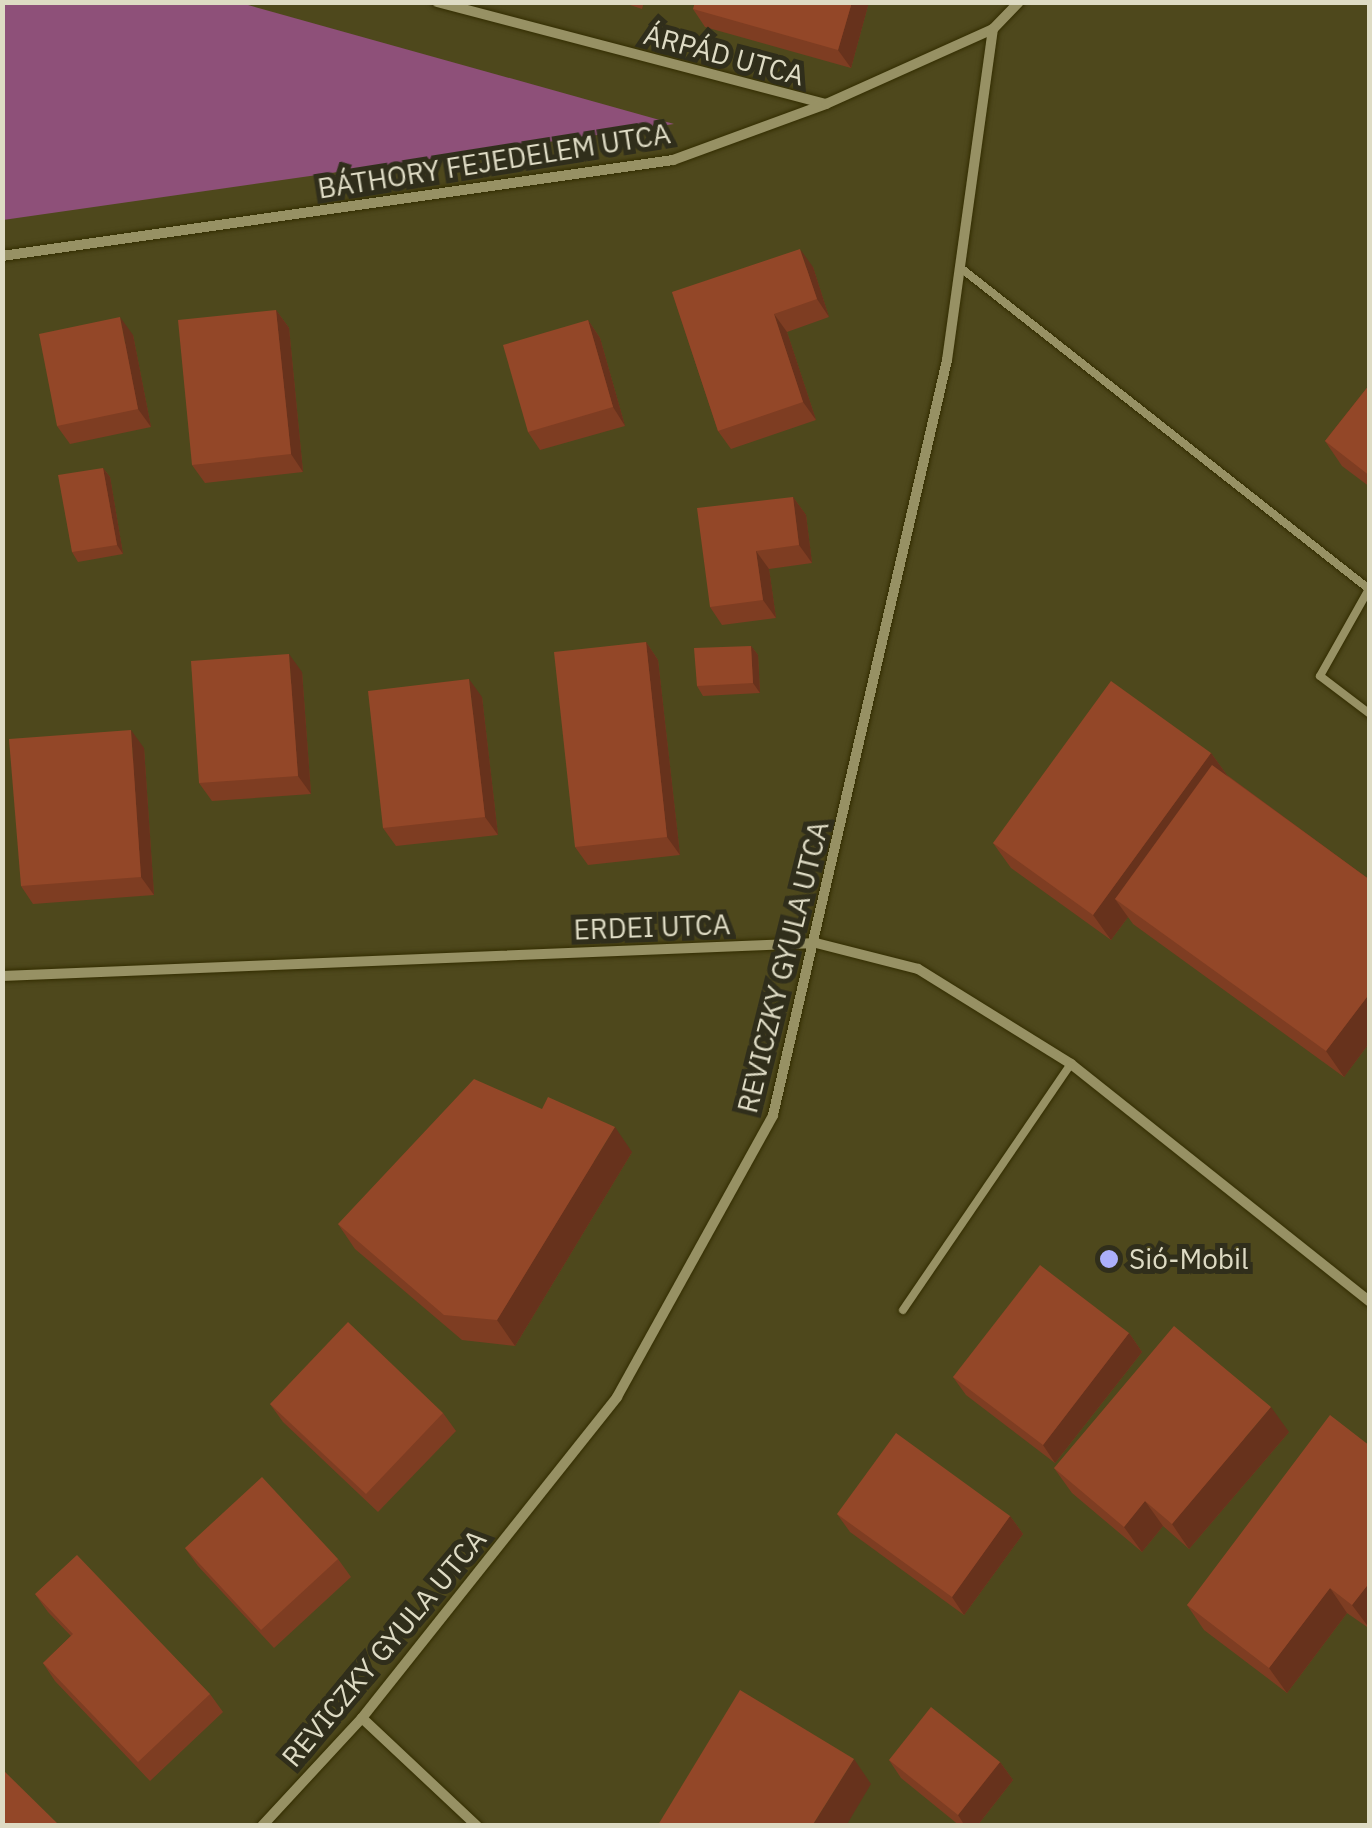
<!DOCTYPE html>
<meta charset="utf-8">
<style>
body{margin:0}
#map{position:relative;width:1372px;height:1828px;overflow:hidden;background:#4e481c;font-family:"IBM Plex Sans",sans-serif}
div>[style]{position:absolute}
.green>*{inset:0;background:#8e5079}
.roads{filter:drop-shadow(0 0 2px #332d00) drop-shadow(0 0 2px #332d00)}
.service>*{height:8px;margin:-4px;padding:0 4px;transform-origin:4px;border-radius:4px;background:#979164}
.minor>*{height:10px;margin:-5px;padding:0 5px;transform-origin:5px;border-radius:5px;background:#979164}
.wall>*{inset:0;background:#7e3d22}
.shaded-wall>*{inset:0;background:#67321c}
.building>*{inset:0;background:#934728}
.dots>*{width:28px;height:28px;translate:-50% -50%;box-sizing:border-box;border:5px solid #302e1b;border-radius:50%}
span{translate:-50% -50%;white-space:nowrap;text-align:center;line-height:1.15;-webkit-text-stroke:10px #302e1b;paint-order:stroke}
.street-label{font-size:28px;color:#dedbc4}
.poi-label{font-size:28px;color:#dedbc4}
.left{translate:0 -50%;text-align:left}
.frame{position:absolute;inset:0;border:5px solid #dedbc4;pointer-events:none}
</style>
<div id="map">
<div class="green">
<i style="clip-path:polygon(3px 2px,241px 3px,674px 124px,3px 220px)"></i>
</div>
<div class="roads">
<div class="service">
<i style="left:962px;top:269px;width:518px;rotate:38.18deg"></i>
<i style="left:1369px;top:589px;width:100px;rotate:119.4deg"></i>
<i style="left:1320px;top:676px;width:63px;rotate:37.2deg"></i>
<i style="left:903px;top:1310px;width:298px;rotate:-55.7deg"></i>
</div>
<div class="minor">
<i style="left:437px;top:2px;width:401px;rotate:14.7deg"></i>
<i style="left:2px;top:256px;width:678px;rotate:-8.14deg"></i>
<i style="left:673px;top:160px;width:163px;rotate:-20.1deg"></i>
<i style="left:826px;top:104px;width:183px;rotate:-24.2deg"></i>
<i style="left:993px;top:29px;width:37px;rotate:-46deg"></i>
<i style="left:2px;top:976px;width:815px;rotate:-2.32deg"></i>
<i style="left:816px;top:943px;width:105px;rotate:14.3deg"></i>
<i style="left:918px;top:969px;width:180px;rotate:31.8deg"></i>
<i style="left:1071px;top:1064px;width:382px;rotate:38.5deg"></i>
<i style="left:362px;top:1718px;width:158px;rotate:43.2deg"></i>
<i style="left:262px;top:1826px;width:147px;rotate:-47.2deg"></i>
<i style="left:362px;top:1718px;width:410px;rotate:-51.5deg"></i>
<i style="left:617px;top:1397px;width:322px;rotate:-61deg"></i>
<i style="left:773px;top:1115px;width:775px;rotate:-77.02deg"></i>
<i style="left:947px;top:360px;width:334px;rotate:-82.1deg"></i>
</div>
</div>
<div class="wall">
<i style="clip-path:polygon(621px 2px,644px 2px,642px 9px)"></i>
<i style="clip-path:polygon(869px 2px,851px 68px,705px 27px,693px 9px)"></i>
<i style="clip-path:polygon(813px 267px,829px 317px,787px 332px,816px 420px,731px 449px,718px 431px,672px 292px)"></i>
<i style="clip-path:polygon(276px 310px,289px 328px,303px 472px,205px 483px,192px 465px)"></i>
<i style="clip-path:polygon(588px 320px,600px 338px,625px 426px,540px 450px,528px 432px)"></i>
<i style="clip-path:polygon(133px 335px,151px 427px,70px 444px,57px 426px)"></i>
<i style="clip-path:polygon(1370px 384px,1370px 487px,1342px 466px,1325px 441px)"></i>
<i style="clip-path:polygon(103px 468px,110px 477px,123px 554px,78px 562px,72px 552px)"></i>
<i style="clip-path:polygon(793px 497px,806px 515px,812px 563px,769px 569px,776px 618px,722px 625px,710px 607px)"></i>
<i style="clip-path:polygon(646px 642px,658px 660px,680px 855px,588px 865px,575px 847px)"></i>
<i style="clip-path:polygon(751px 646px,758px 655px,760px 693px,703px 696px,697px 686px)"></i>
<i style="clip-path:polygon(302px 672px,311px 794px,212px 801px,199px 783px)"></i>
<i style="clip-path:polygon(482px 697px,498px 835px,396px 846px,383px 828px)"></i>
<i style="clip-path:polygon(144px 748px,154px 895px,33px 904px,21px 886px)"></i>
<i style="clip-path:polygon(1211px 753px,1227px 775px,1370px 880px,1370px 1042px,1344px 1077px,1133px 924px,1128px 917px,1111px 940px,1011px 868px,993px 843px)"></i>
<i style="clip-path:polygon(632px 1152px,515px 1346px,462px 1340px,355px 1249px,338px 1224px)"></i>
<i style="clip-path:polygon(1129px 1333px,1142px 1352px,1055px 1463px,966px 1395px,953px 1377px)"></i>
<i style="clip-path:polygon(270px 1404px,443px 1413px,456px 1431px,378px 1512px,283px 1422px)"></i>
<i style="clip-path:polygon(1289px 1432px,1189px 1549px,1163px 1526px,1142px 1552px,1072px 1493px,1054px 1468px)"></i>
<i style="clip-path:polygon(1370px 1446px,1370px 1629px,1347px 1613px,1287px 1693px,1204px 1630px,1187px 1605px)"></i>
<i style="clip-path:polygon(837px 1514px,1010px 1516px,1023px 1534px,964px 1615px,850px 1532px)"></i>
<i style="clip-path:polygon(185px 1548px,338px 1559px,351px 1577px,274px 1648px,198px 1566px)"></i>
<i style="clip-path:polygon(35px 1594px,210px 1694px,223px 1712px,150px 1781px,55px 1681px,43px 1663px,71px 1636px,48px 1612px)"></i>
<i style="clip-path:polygon(889px 1760px,1000px 1762px,1013px 1780px,977px 1826px,960px 1826px,901px 1778px)"></i>
</div>
<div class="shaded-wall">
<i style="clip-path:polygon(852px 2px,869px 2px,851px 68px,838px 50px)"></i>
<i style="clip-path:polygon(800px 249px,813px 267px,829px 317px,817px 299px)"></i>
<i style="clip-path:polygon(276px 310px,289px 328px,303px 472px,291px 454px)"></i>
<i style="clip-path:polygon(774px 314px,787px 332px,816px 420px,803px 402px)"></i>
<i style="clip-path:polygon(120px 317px,133px 335px,151px 427px,138px 409px)"></i>
<i style="clip-path:polygon(588px 320px,600px 338px,625px 426px,613px 407px)"></i>
<i style="clip-path:polygon(103px 468px,110px 477px,123px 554px,117px 545px)"></i>
<i style="clip-path:polygon(793px 497px,806px 515px,812px 563px,799px 545px)"></i>
<i style="clip-path:polygon(756px 551px,769px 569px,776px 618px,763px 600px)"></i>
<i style="clip-path:polygon(646px 642px,658px 660px,680px 855px,667px 837px)"></i>
<i style="clip-path:polygon(751px 646px,758px 655px,760px 693px,753px 683px)"></i>
<i style="clip-path:polygon(289px 654px,302px 672px,311px 794px,298px 776px)"></i>
<i style="clip-path:polygon(469px 679px,482px 697px,498px 835px,485px 817px)"></i>
<i style="clip-path:polygon(131px 730px,144px 748px,154px 895px,141px 877px)"></i>
<i style="clip-path:polygon(1211px 753px,1229px 778px,1115px 899px,1128px 917px,1111px 940px,1093px 915px)"></i>
<i style="clip-path:polygon(1370px 993px,1370px 1042px,1344px 1077px,1326px 1051px)"></i>
<i style="clip-path:polygon(615px 1127px,632px 1152px,515px 1346px,497px 1320px)"></i>
<i style="clip-path:polygon(1129px 1333px,1142px 1352px,1055px 1463px,1043px 1445px)"></i>
<i style="clip-path:polygon(1271px 1407px,1289px 1432px,1189px 1549px,1172px 1524px)"></i>
<i style="clip-path:polygon(1145px 1501px,1163px 1526px,1142px 1552px,1124px 1527px)"></i>
<i style="clip-path:polygon(1010px 1516px,1023px 1534px,964px 1615px,952px 1597px)"></i>
<i style="clip-path:polygon(1370px 1582px,1370px 1629px,1352px 1605px)"></i>
<i style="clip-path:polygon(1330px 1588px,1347px 1613px,1287px 1693px,1269px 1668px)"></i>
<i style="clip-path:polygon(854px 1759px,871px 1784px,846px 1826px,812px 1826px)"></i>
<i style="clip-path:polygon(1000px 1762px,1013px 1780px,977px 1826px,965px 1826px,958px 1815px)"></i>
</div>
<div class="building">
<i style="clip-path:polygon(695px 2px,852px 2px,838px 50px,693px 9px)"></i>
<i style="clip-path:polygon(800px 249px,817px 299px,774px 314px,803px 402px,718px 431px,672px 292px)"></i>
<i style="clip-path:polygon(276px 310px,291px 454px,192px 465px,178px 320px)"></i>
<i style="clip-path:polygon(120px 317px,138px 409px,57px 426px,39px 334px)"></i>
<i style="clip-path:polygon(588px 320px,613px 407px,528px 432px,503px 345px)"></i>
<i style="clip-path:polygon(1370px 384px,1370px 476px,1325px 441px)"></i>
<i style="clip-path:polygon(103px 468px,117px 545px,72px 552px,58px 475px)"></i>
<i style="clip-path:polygon(793px 497px,799px 545px,756px 551px,763px 600px,710px 607px,697px 508px)"></i>
<i style="clip-path:polygon(646px 642px,667px 837px,575px 847px,554px 652px)"></i>
<i style="clip-path:polygon(751px 646px,753px 683px,697px 686px,694px 648px)"></i>
<i style="clip-path:polygon(289px 654px,298px 776px,199px 783px,191px 661px)"></i>
<i style="clip-path:polygon(469px 679px,485px 817px,383px 828px,368px 691px)"></i>
<i style="clip-path:polygon(1111px 681px,1211px 753px,1093px 915px,993px 843px)"></i>
<i style="clip-path:polygon(131px 730px,141px 877px,21px 886px,9px 739px)"></i>
<i style="clip-path:polygon(1212px 765px,1370px 880px,1370px 993px,1326px 1051px,1115px 899px)"></i>
<i style="clip-path:polygon(474px 1079px,542px 1109px,548px 1097px,615px 1127px,497px 1320px,444px 1315px,338px 1224px)"></i>
<i style="clip-path:polygon(1040px 1265px,1129px 1333px,1043px 1445px,953px 1377px)"></i>
<i style="clip-path:polygon(348px 1322px,443px 1413px,366px 1494px,270px 1404px)"></i>
<i style="clip-path:polygon(1174px 1326px,1271px 1407px,1172px 1524px,1145px 1501px,1124px 1527px,1054px 1468px)"></i>
<i style="clip-path:polygon(1330px 1415px,1370px 1446px,1370px 1582px,1352px 1605px,1330px 1588px,1269px 1668px,1187px 1605px)"></i>
<i style="clip-path:polygon(896px 1433px,1010px 1516px,952px 1597px,837px 1514px)"></i>
<i style="clip-path:polygon(262px 1477px,338px 1559px,261px 1630px,185px 1548px)"></i>
<i style="clip-path:polygon(77px 1555px,210px 1694px,138px 1762px,43px 1663px,73px 1634px,35px 1594px)"></i>
<i style="clip-path:polygon(740px 1690px,854px 1759px,812px 1826px,658px 1825px)"></i>
<i style="clip-path:polygon(931px 1707px,1000px 1762px,958px 1815px,889px 1760px)"></i>
<i style="clip-path:polygon(2px 1769px,60px 1826px,2px 1826px)"></i>
</div>
<div class="dots">
<i style="left:1109px;top:1259px;background:#acaffb"></i>
</div>
<div class="street-label">
<span style="left:724px;top:55px;rotate:15deg">ÁRPÁD UTCA</span>
<span style="left:494px;top:161px;rotate:-9deg">BÁTHORY FEJEDELEM UTCA</span>
<span style="left:652px;top:927px;rotate:-2deg">ERDEI UTCA</span>
<span style="left:783px;top:967px;rotate:-76deg">REVICZKY GYULA UTCA</span>
<span style="left:384px;top:1648px;rotate:-50deg">REVICZKY GYULA UTCA</span>
</div>
<div class="poi-label">
<span class="left" style="left:1129px;top:1259px">Sió-Mobil</span>
</div>
<div class="frame"></div>
</div>
